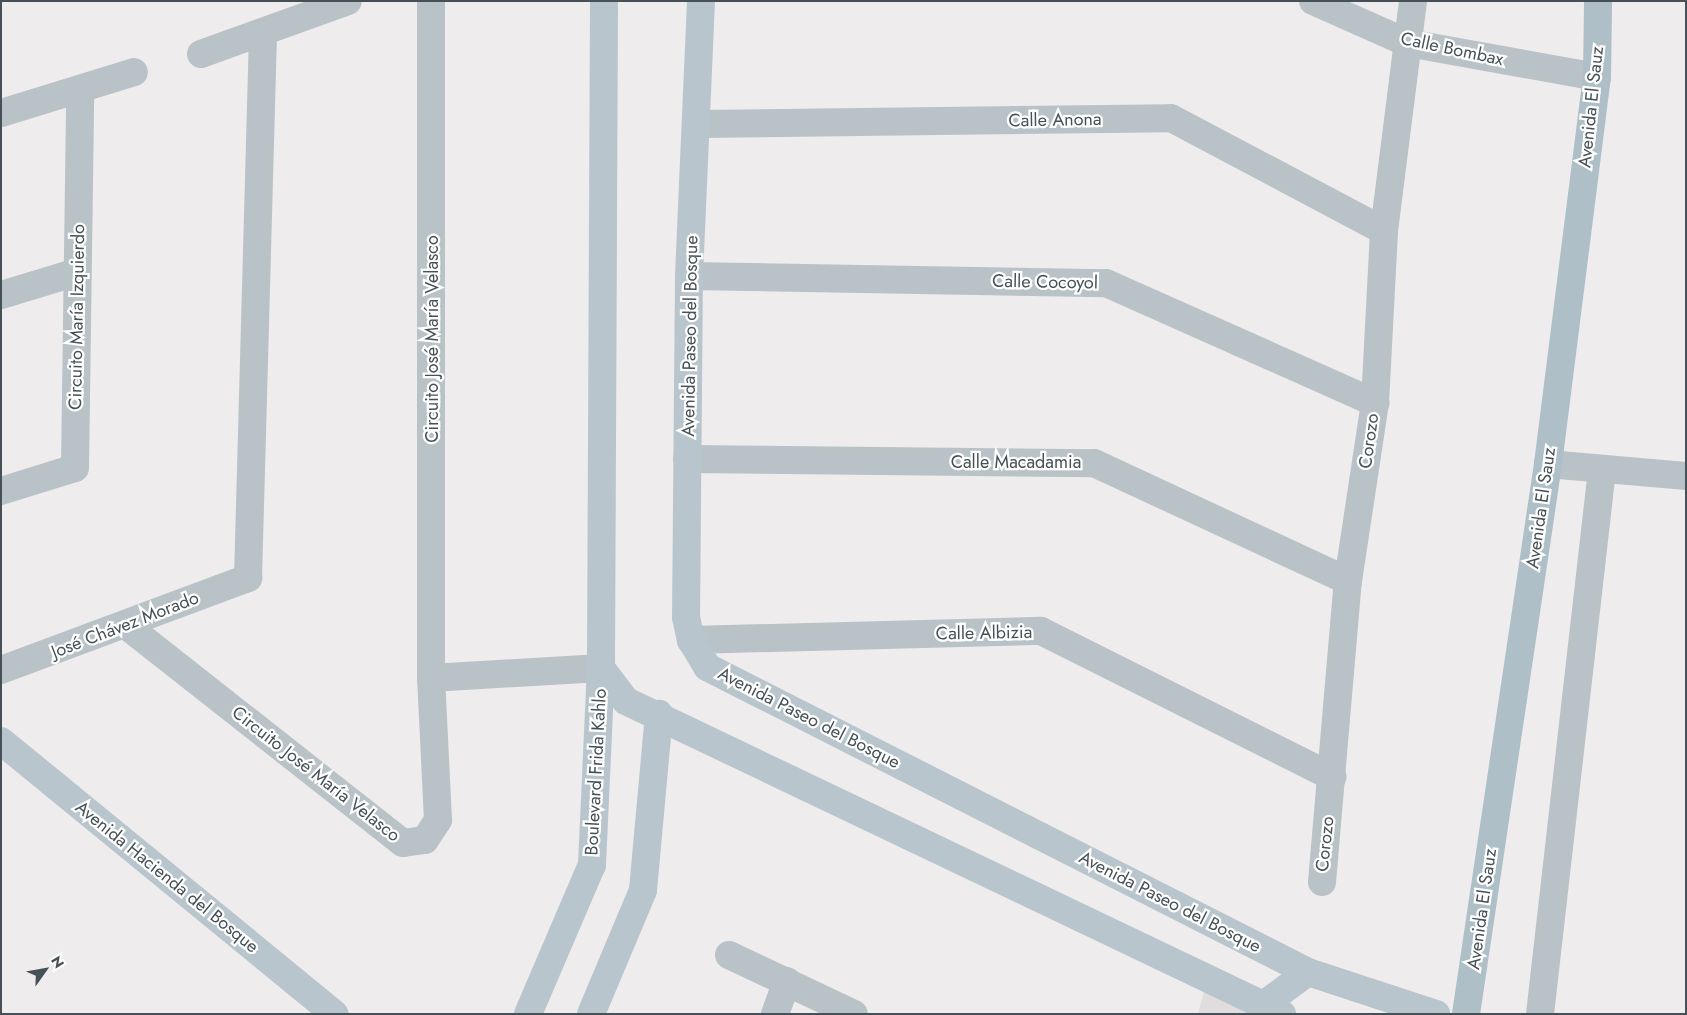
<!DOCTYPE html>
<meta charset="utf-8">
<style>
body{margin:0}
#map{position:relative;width:1687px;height:1015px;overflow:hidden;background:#eeecec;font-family:Jost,sans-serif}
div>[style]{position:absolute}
.education>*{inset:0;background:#dfdddd}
.street>*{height:28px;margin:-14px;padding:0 14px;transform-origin:14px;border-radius:14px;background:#b8c2c7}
.secondary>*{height:28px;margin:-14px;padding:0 14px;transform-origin:14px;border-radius:14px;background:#b9c5cc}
.primary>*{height:28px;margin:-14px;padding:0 14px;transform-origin:14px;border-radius:14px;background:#aebfc8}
span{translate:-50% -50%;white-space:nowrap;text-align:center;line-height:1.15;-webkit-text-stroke:4.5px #fff;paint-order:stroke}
.street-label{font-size:18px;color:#465157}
.frame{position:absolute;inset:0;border:2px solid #465157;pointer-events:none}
.north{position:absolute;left:20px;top:945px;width:50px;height:50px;-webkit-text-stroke:4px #fff;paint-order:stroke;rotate:58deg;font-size:14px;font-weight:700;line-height:20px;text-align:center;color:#465157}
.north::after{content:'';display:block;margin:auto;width:18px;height:22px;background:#465157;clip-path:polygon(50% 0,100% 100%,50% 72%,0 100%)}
</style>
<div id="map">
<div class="education">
<i style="clip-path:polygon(1204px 991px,1257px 1014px,1198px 1014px)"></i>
</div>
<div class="street">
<i style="left:1313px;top:1px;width:104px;rotate:23.9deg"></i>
<i style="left:1408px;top:43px;width:192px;rotate:10.2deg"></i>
<i style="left:201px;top:54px;width:156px;rotate:-19.8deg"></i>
<i style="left:1px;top:113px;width:139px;rotate:-17.1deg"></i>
<i style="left:698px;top:124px;width:473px;rotate:-0.7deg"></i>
<i style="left:1171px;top:118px;width:241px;rotate:27.9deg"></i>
<i style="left:689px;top:276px;width:417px;rotate:1deg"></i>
<i style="left:1106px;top:283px;width:295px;rotate:24deg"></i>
<i style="left:1px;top:295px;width:79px;rotate:-16.8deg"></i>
<i style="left:687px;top:459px;width:407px;rotate:0.6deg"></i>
<i style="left:1094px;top:463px;width:280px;rotate:24.9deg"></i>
<i style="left:1548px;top:464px;width:139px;rotate:5deg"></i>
<i style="left:1px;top:491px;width:77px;rotate:-17.3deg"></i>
<i style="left:75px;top:468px;width:379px;rotate:-89.2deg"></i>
<i style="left:127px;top:626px;width:351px;rotate:38.2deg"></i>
<i style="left:403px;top:843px;width:22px;rotate:-8deg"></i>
<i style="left:425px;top:840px;width:24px;rotate:-57deg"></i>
<i style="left:438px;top:820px;width:142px;rotate:-92.8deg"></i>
<i style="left:431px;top:678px;width:677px;rotate:-90deg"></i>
<i style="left:691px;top:640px;width:350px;rotate:-1.5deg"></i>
<i style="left:1041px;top:631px;width:326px;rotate:26.6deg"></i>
<i style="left:1px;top:670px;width:264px;rotate:-20.4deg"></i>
<i style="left:248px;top:578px;width:544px;rotate:-88.42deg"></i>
<i style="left:431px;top:678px;width:170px;rotate:-3.4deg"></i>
<i style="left:1322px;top:882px;width:302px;rotate:-85.1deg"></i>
<i style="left:1348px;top:581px;width:180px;rotate:-81.4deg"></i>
<i style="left:1375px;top:403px;width:172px;rotate:-87deg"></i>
<i style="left:1384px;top:231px;width:232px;rotate:-82.8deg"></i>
<i style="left:729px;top:955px;width:138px;rotate:25.3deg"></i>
<i style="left:775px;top:1014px;width:35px;rotate:-70deg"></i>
<i style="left:1540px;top:1014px;width:548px;rotate:-83.5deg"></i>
</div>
<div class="secondary">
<i style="left:604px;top:1px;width:667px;rotate:90.26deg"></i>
<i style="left:601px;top:668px;width:41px;rotate:52.9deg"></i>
<i style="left:626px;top:701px;width:727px;rotate:25.51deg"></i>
<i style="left:701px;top:1px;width:275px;rotate:92.5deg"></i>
<i style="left:689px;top:276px;width:341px;rotate:90.5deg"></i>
<i style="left:686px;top:617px;width:24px;rotate:78deg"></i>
<i style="left:691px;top:640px;width:31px;rotate:59deg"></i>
<i style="left:707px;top:667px;width:674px;rotate:26.91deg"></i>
<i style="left:1308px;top:972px;width:135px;rotate:18.2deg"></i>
<i style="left:1px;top:741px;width:431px;rotate:39.3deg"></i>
<i style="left:1262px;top:1006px;width:57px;rotate:-36.5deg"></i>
<i style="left:528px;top:1014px;width:162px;rotate:-66.8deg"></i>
<i style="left:592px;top:865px;width:197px;rotate:-87.4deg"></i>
<i style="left:591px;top:1014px;width:134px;rotate:-67.2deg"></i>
<i style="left:643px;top:890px;width:177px;rotate:-84.8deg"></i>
</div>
<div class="primary">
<i style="left:1466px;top:1014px;width:556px;rotate:-81.52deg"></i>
<i style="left:1548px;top:464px;width:390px;rotate:-82.8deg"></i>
<i style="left:1597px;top:77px;width:76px;rotate:-89.2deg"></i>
</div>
<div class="street-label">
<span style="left:1452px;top:49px;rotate:12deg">Calle Bombax</span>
<span style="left:1591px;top:107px;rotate:-84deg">Avenida El Sauz</span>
<span style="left:1055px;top:120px;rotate:-1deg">Calle Anona</span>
<span style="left:1045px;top:282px;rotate:1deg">Calle Cocoyol</span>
<span style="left:77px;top:317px;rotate:-89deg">Circuito María Izquierdo</span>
<span style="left:690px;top:336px;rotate:-89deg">Avenida Paseo del Bosque</span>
<span style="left:432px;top:339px;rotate:-90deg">Circuito José María Velasco</span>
<span style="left:1369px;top:441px;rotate:-82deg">Corozo</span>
<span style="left:1016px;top:462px">Calle Macadamia</span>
<span style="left:1541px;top:508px;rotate:-82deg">Avenida El Sauz</span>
<span style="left:125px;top:625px;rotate:-21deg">José Chávez Morado</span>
<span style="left:984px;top:633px;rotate:-1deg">Calle Albizia</span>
<span style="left:809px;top:718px;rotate:27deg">Avenida Paseo del Bosque</span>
<span style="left:596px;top:772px;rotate:-87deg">Boulevard Frida Kahlo</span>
<span style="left:316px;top:774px;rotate:38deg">Circuito José María Velasco</span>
<span style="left:1325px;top:844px;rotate:-84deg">Corozo</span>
<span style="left:167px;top:877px;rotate:39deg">Avenida Hacienda del Bosque</span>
<span style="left:1170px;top:902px;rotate:27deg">Avenida Paseo del Bosque</span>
<span style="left:1482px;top:909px;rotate:-82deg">Avenida El Sauz</span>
</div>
<div class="frame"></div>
<div class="north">N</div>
</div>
